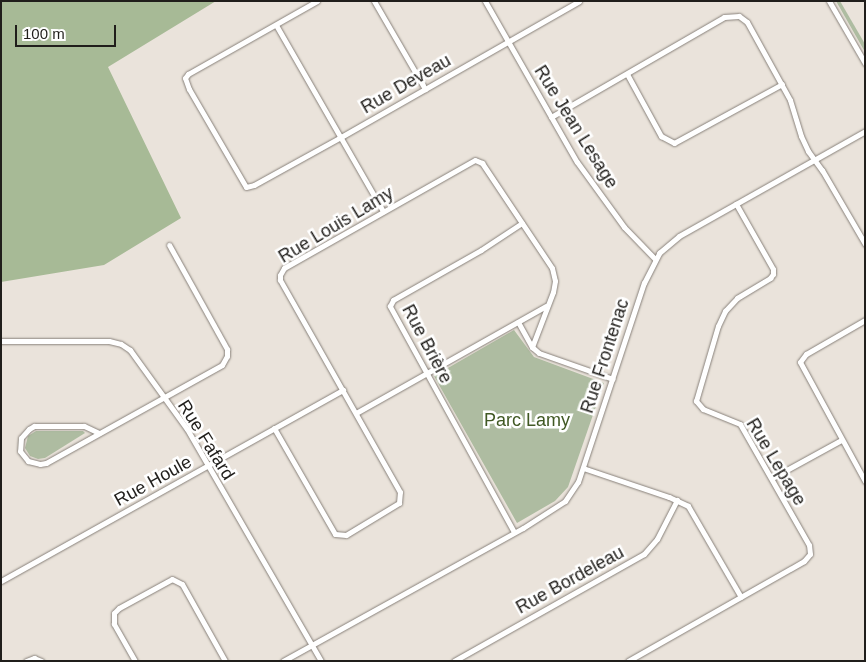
<!DOCTYPE html>
<meta charset="utf-8">
<style>
body{margin:0}
#map{position:relative;width:866px;height:662px;overflow:hidden;background:#eae3db;font-family:Arial,sans-serif}
div>[style]{position:absolute}
.green>*{inset:0;background:#aebca1}
.forest>*{inset:0;background:#a7ba96}
.roads{filter:drop-shadow(0 0 1px #88817a) drop-shadow(0 0 1px #88817a)}
.street>*{height:5px;margin:-2.5px;padding:0 2.5px;transform-origin:2.5px;border-radius:2.5px;background:#fff}
span{translate:-50% -50%;white-space:nowrap;text-align:center;line-height:1.15;-webkit-text-stroke:5px #fff;paint-order:stroke}
.street-label{font-size:18px;color:#201e1b}
.park-label{font-size:18px;color:#415924}
.frame{position:absolute;inset:0;border:2px solid #201e1b;pointer-events:none}
.scale{position:absolute;left:15px;top:25px;width:101px;height:22px;box-sizing:border-box;border:2px solid #201e1b;border-top:0;padding-left:6px;font-size:15px;line-height:18px;white-space:nowrap;color:#201e1b;-webkit-text-stroke:4px #fff;paint-order:stroke}
</style>
<div id="map">
<div class="green">
<i style="clip-path:polygon(836px 1px,840px 1px,865px 44px,865px 52px)"></i>
<i style="clip-path:polygon(514px 330px,534px 357px,604px 383px,568px 487px,555px 501px,517px 523px,434px 376px)"></i>
<i style="clip-path:polygon(36px 431px,83px 431px,85px 433px,45px 458px,38px 459px,30px 456px,25px 448px,28px 436px)"></i>
</div>
<div class="forest">
<i style="clip-path:polygon(1px 1px,216px 1px,108px 67px,181px 218px,104px 265px,1px 282px)"></i>
</div>
<div class="roads">
<div class="street">
<i style="left:317px;top:1px;width:148px;rotate:150.5deg"></i>
<i style="left:188px;top:74px;width:5px;rotate:127deg"></i>
<i style="left:185px;top:78px;width:12px;rotate:70deg"></i>
<i style="left:189px;top:89px;width:113px;rotate:59.8deg"></i>
<i style="left:246px;top:187px;width:8px;rotate:-14deg"></i>
<i style="left:254px;top:185px;width:99px;rotate:-28.9deg"></i>
<i style="left:341px;top:137px;width:274px;rotate:-29.7deg"></i>
<i style="left:374px;top:1px;width:102px;rotate:59.9deg"></i>
<i style="left:485px;top:1px;width:185px;rotate:60.3deg"></i>
<i style="left:577px;top:162px;width:80px;rotate:54.1deg"></i>
<i style="left:624px;top:227px;width:45px;rotate:45.9deg"></i>
<i style="left:829px;top:1px;width:72px;rotate:59.9deg"></i>
<i style="left:276px;top:25px;width:215px;rotate:60.1deg"></i>
<i style="left:627px;top:74px;width:71px;rotate:61.3deg"></i>
<i style="left:661px;top:136px;width:15px;rotate:28deg"></i>
<i style="left:674px;top:143px;width:123px;rotate:-28.6deg"></i>
<i style="left:551px;top:117px;width:200px;rotate:-30deg"></i>
<i style="left:724px;top:17px;width:15px;rotate:-4deg"></i>
<i style="left:739px;top:16px;width:10px;rotate:37deg"></i>
<i style="left:747px;top:22px;width:89px;rotate:61.1deg"></i>
<i style="left:790px;top:100px;width:38px;rotate:73deg"></i>
<i style="left:801px;top:136px;width:17px;rotate:65deg"></i>
<i style="left:808px;top:151px;width:24px;rotate:54deg"></i>
<i style="left:822px;top:170px;width:86px;rotate:59.8deg"></i>
<i style="left:865px;top:320px;width:68px;rotate:150deg"></i>
<i style="left:806px;top:354px;width:10px;rotate:127deg"></i>
<i style="left:800px;top:362px;width:136px;rotate:61.4deg"></i>
<i style="left:518px;top:322px;width:29px;rotate:61deg"></i>
<i style="left:532px;top:347px;width:9px;rotate:41deg"></i>
<i style="left:539px;top:353px;width:78px;rotate:19.4deg"></i>
<i style="left:1px;top:341px;width:108px"></i>
<i style="left:109px;top:341px;width:12px;rotate:14deg"></i>
<i style="left:121px;top:344px;width:11px;rotate:34deg"></i>
<i style="left:130px;top:350px;width:97px;rotate:54.2deg"></i>
<i style="left:187px;top:429px;width:268px;rotate:60deg"></i>
<i style="left:356px;top:413px;width:218px;rotate:-29.4deg"></i>
<i style="left:274px;top:428px;width:122px;rotate:60.1deg"></i>
<i style="left:335px;top:534px;width:11px;rotate:5deg"></i>
<i style="left:346px;top:535px;width:62px;rotate:-31.1deg"></i>
<i style="left:399px;top:503px;width:11px;rotate:-85deg"></i>
<i style="left:400px;top:492px;width:244px;rotate:-119.5deg"></i>
<i style="left:280px;top:280px;width:5px;rotate:-90deg"></i>
<i style="left:280px;top:275px;width:8px;rotate:-60deg"></i>
<i style="left:284px;top:268px;width:219px;rotate:-29.5deg"></i>
<i style="left:475px;top:160px;width:8px;rotate:23deg"></i>
<i style="left:482px;top:163px;width:126px;rotate:56.3deg"></i>
<i style="left:552px;top:268px;width:13px;rotate:77deg"></i>
<i style="left:555px;top:281px;width:11px;rotate:100deg"></i>
<i style="left:553px;top:292px;width:59px;rotate:110.9deg"></i>
<i style="left:99px;top:433px;width:17px;rotate:-155deg"></i>
<i style="left:84px;top:426px;width:50px;rotate:180deg"></i>
<i style="left:34px;top:426px;width:6px;rotate:149deg"></i>
<i style="left:29px;top:429px;width:12px;rotate:132deg"></i>
<i style="left:21px;top:438px;width:13px;rotate:94deg"></i>
<i style="left:20px;top:451px;width:13px;rotate:51deg"></i>
<i style="left:28px;top:461px;width:12px;rotate:14deg"></i>
<i style="left:40px;top:464px;width:6px;rotate:-9deg"></i>
<i style="left:46px;top:463px;width:201px;rotate:-29.1deg"></i>
<i style="left:222px;top:365px;width:10px;rotate:-61deg"></i>
<i style="left:227px;top:356px;width:7px;rotate:-90deg"></i>
<i style="left:227px;top:349px;width:119px;rotate:-119.1deg"></i>
<i style="left:583px;top:468px;width:91px;rotate:18.6deg"></i>
<i style="left:669px;top:497px;width:21px;rotate:25deg"></i>
<i style="left:688px;top:506px;width:105px;rotate:59.8deg"></i>
<i style="left:772px;top:478px;width:79px;rotate:-28.8deg"></i>
<i style="left:514px;top:532px;width:258px;rotate:-118.8deg"></i>
<i style="left:390px;top:306px;width:7px;rotate:-63deg"></i>
<i style="left:393px;top:300px;width:101px;rotate:-29.6deg"></i>
<i style="left:481px;top:250px;width:49px;rotate:-33.4deg"></i>
<i style="left:1px;top:581px;width:392px;rotate:-29.2deg"></i>
<i style="left:26px;top:661px;width:9px;rotate:-21deg"></i>
<i style="left:34px;top:658px;width:8px;rotate:23deg"></i>
<i style="left:135px;top:661px;width:43px;rotate:-119.6deg"></i>
<i style="left:114px;top:624px;width:11px;rotate:-90deg"></i>
<i style="left:114px;top:613px;width:7px;rotate:-45deg"></i>
<i style="left:119px;top:608px;width:60px;rotate:-28.7deg"></i>
<i style="left:172px;top:579px;width:11px;rotate:27deg"></i>
<i style="left:182px;top:584px;width:88px;rotate:60.8deg"></i>
<i style="left:283px;top:661px;width:274px;rotate:-29deg"></i>
<i style="left:523px;top:528px;width:50px;rotate:-32.7deg"></i>
<i style="left:565px;top:501px;width:23px;rotate:-56deg"></i>
<i style="left:578px;top:482px;width:210px;rotate:-71.7deg"></i>
<i style="left:644px;top:283px;width:34px;rotate:-63deg"></i>
<i style="left:659px;top:253px;width:26px;rotate:-40deg"></i>
<i style="left:679px;top:236px;width:214px;rotate:-29.4deg"></i>
<i style="left:454px;top:661px;width:218px;rotate:-29.4deg"></i>
<i style="left:644px;top:554px;width:20px;rotate:-49deg"></i>
<i style="left:657px;top:539px;width:44px;rotate:-62.9deg"></i>
<i style="left:628px;top:661px;width:202px;rotate:-29.6deg"></i>
<i style="left:804px;top:561px;width:9px;rotate:-49deg"></i>
<i style="left:810px;top:554px;width:9px;rotate:-96deg"></i>
<i style="left:809px;top:545px;width:139px;rotate:-119.7deg"></i>
<i style="left:740px;top:424px;width:40px;rotate:-158deg"></i>
<i style="left:703px;top:409px;width:11px;rotate:-131deg"></i>
<i style="left:696px;top:401px;width:78px;rotate:-73.7deg"></i>
<i style="left:718px;top:326px;width:17px;rotate:-65deg"></i>
<i style="left:725px;top:311px;width:18px;rotate:-47deg"></i>
<i style="left:737px;top:298px;width:39px;rotate:-31deg"></i>
<i style="left:770px;top:278px;width:5px;rotate:-53deg"></i>
<i style="left:773px;top:274px;width:5px;rotate:-90deg"></i>
<i style="left:773px;top:269px;width:75px;rotate:-119.6deg"></i>
</div>
</div>
<div class="street-label">
<span style="left:406px;top:84px;rotate:-30deg">Rue Deveau</span>
<span style="left:576px;top:127px;rotate:58deg">Rue Jean Lesage</span>
<span style="left:336px;top:225px;rotate:-31deg">Rue Louis Lamy</span>
<span style="left:427px;top:344px;rotate:62deg">Rue Brière</span>
<span style="left:605px;top:356px;rotate:-72deg">Rue Frontenac</span>
<span style="left:206px;top:440px;rotate:58deg">Rue Fafard</span>
<span style="left:776px;top:462px;rotate:59deg">Rue Lepage</span>
<span style="left:153px;top:481px;rotate:-29deg">Rue Houle</span>
<span style="left:570px;top:580px;rotate:-29deg">Rue Bordeleau</span>
</div>
<div class="park-label">
<span style="left:527px;top:420px">Parc Lamy</span>
</div>
<div class="frame"></div>
<div class="scale">100 m</div>
</div>
